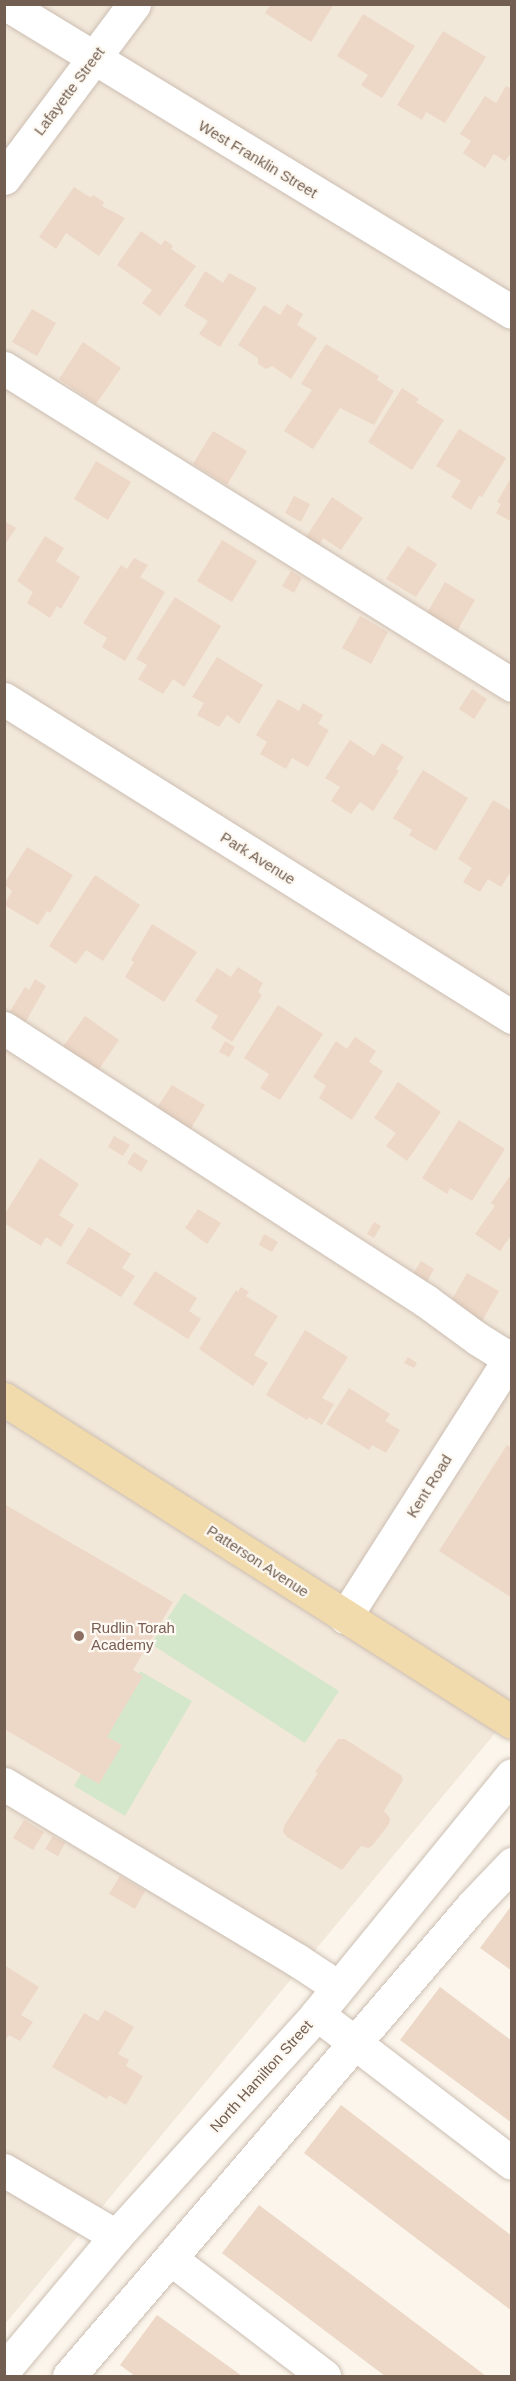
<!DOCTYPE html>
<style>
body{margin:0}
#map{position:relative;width:516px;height:2381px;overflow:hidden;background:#fbf5eb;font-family:Helvetica,sans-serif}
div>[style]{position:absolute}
.residential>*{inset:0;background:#f2e8da}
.green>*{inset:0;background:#d5e7cb}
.building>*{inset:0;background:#edd7c6}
.roads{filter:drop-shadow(0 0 2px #ccbeb2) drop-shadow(0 0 2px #ccbeb2)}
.minor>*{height:33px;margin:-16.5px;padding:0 16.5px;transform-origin:16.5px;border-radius:16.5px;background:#fff}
.major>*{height:33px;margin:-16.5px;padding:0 16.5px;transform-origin:16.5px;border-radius:16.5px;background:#f1dbac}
.dots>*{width:16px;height:16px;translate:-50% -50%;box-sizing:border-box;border:3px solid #fdf9f2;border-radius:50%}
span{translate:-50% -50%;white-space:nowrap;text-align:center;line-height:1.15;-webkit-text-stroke:4.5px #fdf9f2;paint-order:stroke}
.street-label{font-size:15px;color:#735f51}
.education-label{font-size:15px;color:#785e54}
.left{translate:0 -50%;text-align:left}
.frame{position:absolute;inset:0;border:6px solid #735f51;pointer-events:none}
</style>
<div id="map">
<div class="residential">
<i style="clip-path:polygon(5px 5px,511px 5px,511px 1714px,5px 2324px)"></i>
</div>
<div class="green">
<i style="clip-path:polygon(184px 1593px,339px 1691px,305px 1743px,151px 1644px)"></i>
<i style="clip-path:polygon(140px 1671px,192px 1701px,125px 1816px,74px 1786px)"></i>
</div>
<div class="building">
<i style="clip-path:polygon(271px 4px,334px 4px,311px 42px,265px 13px)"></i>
<i style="clip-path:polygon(363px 14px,415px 46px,382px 98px,361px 85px,368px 75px,337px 56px)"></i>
<i style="clip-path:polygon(443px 31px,486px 57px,445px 123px,426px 112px,422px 120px,397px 105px)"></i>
<i style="clip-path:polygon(506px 86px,512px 89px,512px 152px,505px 161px,494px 154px,485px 168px,463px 153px,471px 141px,460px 134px,485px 96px,496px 103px)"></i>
<i style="clip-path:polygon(74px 187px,91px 198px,93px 195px,104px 202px,102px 206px,125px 218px,99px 256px,66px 233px,56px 249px,39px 237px)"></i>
<i style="clip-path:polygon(141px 231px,161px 245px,165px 240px,173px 246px,171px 249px,196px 266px,160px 316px,142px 303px,152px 290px,117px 265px)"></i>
<i style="clip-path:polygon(205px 271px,223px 283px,229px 273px,257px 288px,220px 347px,199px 334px,208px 321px,184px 306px)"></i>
<i style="clip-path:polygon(287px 304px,303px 314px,297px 325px,317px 338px,291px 379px,272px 366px,266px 369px,258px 364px,258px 358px,238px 345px,264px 305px,280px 315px)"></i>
<i style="clip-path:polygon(32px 309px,56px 323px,37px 356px,12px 342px)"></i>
<i style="clip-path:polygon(83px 342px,121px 368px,96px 404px,59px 379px)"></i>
<i style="clip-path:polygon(326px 344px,379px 376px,377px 380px,394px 391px,374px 425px,340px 408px,313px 449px,284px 431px,312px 390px,301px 384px)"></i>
<i style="clip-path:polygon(402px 388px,419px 399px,416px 402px,444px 420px,412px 470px,368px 442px)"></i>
<i style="clip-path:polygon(459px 429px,506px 458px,482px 497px,479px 496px,471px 510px,451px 497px,461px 481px,436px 466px)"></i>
<i style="clip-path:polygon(213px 431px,247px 451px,227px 485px,193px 464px)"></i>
<i style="clip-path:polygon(96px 461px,131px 482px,108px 520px,74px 499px)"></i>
<i style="clip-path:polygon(512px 476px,512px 522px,496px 513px,501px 504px,497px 502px)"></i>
<i style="clip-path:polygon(294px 496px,310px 504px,301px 522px,285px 513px)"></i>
<i style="clip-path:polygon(332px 497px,363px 518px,341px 550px,323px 538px,319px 546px,306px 537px)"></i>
<i style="clip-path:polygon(4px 521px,16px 528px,4px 546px)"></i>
<i style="clip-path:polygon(45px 536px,64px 548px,56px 561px,80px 577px,61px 609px,57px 606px,50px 618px,27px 603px,33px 592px,17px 581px)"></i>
<i style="clip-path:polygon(222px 540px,257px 561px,232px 602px,197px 581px)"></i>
<i style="clip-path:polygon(408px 546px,437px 564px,416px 597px,386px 579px)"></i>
<i style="clip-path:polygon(134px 558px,148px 565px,140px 577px,165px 592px,125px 661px,102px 647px,107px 638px,83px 623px,121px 565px,127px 569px)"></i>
<i style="clip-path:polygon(291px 571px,302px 578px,294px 593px,282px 586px)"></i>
<i style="clip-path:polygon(445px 582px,475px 600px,457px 631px,427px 613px)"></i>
<i style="clip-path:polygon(175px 597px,221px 626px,184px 687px,173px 679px,163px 694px,138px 679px,147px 665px,136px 659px)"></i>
<i style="clip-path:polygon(360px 616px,388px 632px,371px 664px,342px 648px)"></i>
<i style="clip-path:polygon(217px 657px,263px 685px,239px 724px,227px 715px,219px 727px,197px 715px,204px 703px,192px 697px)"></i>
<i style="clip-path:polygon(472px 689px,487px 699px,474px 719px,459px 709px)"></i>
<i style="clip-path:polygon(278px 699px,299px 711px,303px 703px,323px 715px,318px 724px,329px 730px,308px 767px,292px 758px,286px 769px,260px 754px,267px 742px,256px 735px)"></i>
<i style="clip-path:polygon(350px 740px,374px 756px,382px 743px,404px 757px,396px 769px,399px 771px,373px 811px,360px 802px,351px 814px,331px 801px,340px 787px,325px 778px)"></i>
<i style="clip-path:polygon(423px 770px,468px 798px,436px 851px,409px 835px,412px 830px,393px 818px)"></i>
<i style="clip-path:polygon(493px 800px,512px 811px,512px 870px,501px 887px,488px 879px,480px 892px,463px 882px,472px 868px,458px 859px)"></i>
<i style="clip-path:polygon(27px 847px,73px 875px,50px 913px,47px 911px,38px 925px,4px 905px,12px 891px,4px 884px)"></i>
<i style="clip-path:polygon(95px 875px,140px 905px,103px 961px,86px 950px,76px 964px,49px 946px)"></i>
<i style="clip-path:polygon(152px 924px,197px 952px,164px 1002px,125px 977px,134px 962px,131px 960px)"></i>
<i style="clip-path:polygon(238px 967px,263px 983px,258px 992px,262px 995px,232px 1042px,211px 1028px,218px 1016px,195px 1001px,217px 968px,231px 977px)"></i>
<i style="clip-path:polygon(35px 979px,46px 986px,22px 1028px,6px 1018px,25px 987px,29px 990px)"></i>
<i style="clip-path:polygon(278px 1005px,323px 1034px,280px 1100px,260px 1088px,269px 1074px,244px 1058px)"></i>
<i style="clip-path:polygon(85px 1016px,119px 1040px,97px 1072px,62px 1048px)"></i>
<i style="clip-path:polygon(355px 1037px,376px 1051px,369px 1062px,383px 1071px,352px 1120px,319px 1098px,326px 1086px,313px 1077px,336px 1041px,347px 1049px)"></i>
<i style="clip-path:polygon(225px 1041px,235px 1047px,229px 1057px,219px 1052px)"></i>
<i style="clip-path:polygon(398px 1082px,441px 1112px,407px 1161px,386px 1146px,396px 1133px,374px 1118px)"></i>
<i style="clip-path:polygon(172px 1085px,205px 1105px,188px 1133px,154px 1112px)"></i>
<i style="clip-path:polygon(459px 1120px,505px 1149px,472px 1201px,450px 1188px,447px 1194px,422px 1178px)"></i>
<i style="clip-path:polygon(114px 1136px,130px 1145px,123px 1156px,108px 1147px)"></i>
<i style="clip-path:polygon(134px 1152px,148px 1161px,141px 1172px,127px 1163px)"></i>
<i style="clip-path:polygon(40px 1158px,79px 1184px,59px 1215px,74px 1225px,61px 1247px,46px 1237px,41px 1246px,4px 1223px,4px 1215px)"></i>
<i style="clip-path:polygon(512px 1173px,512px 1234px,500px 1251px,475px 1234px,495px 1206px,491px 1203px)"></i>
<i style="clip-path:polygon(198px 1209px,221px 1223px,207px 1244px,185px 1228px)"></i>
<i style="clip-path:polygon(374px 1222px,381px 1226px,374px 1238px,367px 1234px)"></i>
<i style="clip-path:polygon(89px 1227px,131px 1254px,122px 1268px,135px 1276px,121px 1297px,66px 1263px)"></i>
<i style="clip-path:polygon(264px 1234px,278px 1242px,272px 1252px,259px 1245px)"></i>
<i style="clip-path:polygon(421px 1261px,434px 1269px,425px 1285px,411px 1277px)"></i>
<i style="clip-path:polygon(155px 1271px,197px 1298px,189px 1311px,201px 1319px,188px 1339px,133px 1304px)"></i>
<i style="clip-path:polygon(467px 1273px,499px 1291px,482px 1321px,450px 1303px)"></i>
<i style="clip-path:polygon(241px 1287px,249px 1292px,246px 1296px,278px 1316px,254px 1355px,268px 1363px,253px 1386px,199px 1349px,236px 1290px,238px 1292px)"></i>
<i style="clip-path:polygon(305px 1330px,348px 1357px,322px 1398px,334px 1404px,322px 1425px,309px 1417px,307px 1420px,266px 1395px)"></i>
<i style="clip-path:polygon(408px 1357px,417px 1363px,414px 1368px,404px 1363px)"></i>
<i style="clip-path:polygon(349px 1388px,390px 1414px,385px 1421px,400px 1430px,386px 1453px,372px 1445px,369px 1450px,326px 1424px)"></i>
<i style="clip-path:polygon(507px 1445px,512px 1448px,512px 1598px,439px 1551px)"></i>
<i style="clip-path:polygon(4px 1504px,173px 1602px,133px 1670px,143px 1676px,107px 1737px,122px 1745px,99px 1784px,4px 1729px)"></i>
<i style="clip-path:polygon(338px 1739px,345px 1739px,401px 1775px,403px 1780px,384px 1811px,390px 1818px,389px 1824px,372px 1846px,368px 1848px,361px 1846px,342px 1870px,287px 1837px,283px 1832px,284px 1826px,318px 1773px,315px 1772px)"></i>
<i style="clip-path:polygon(24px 1820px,44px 1832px,33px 1850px,13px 1838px)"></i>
<i style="clip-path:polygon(53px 1836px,65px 1843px,58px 1856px,45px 1849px)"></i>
<i style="clip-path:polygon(120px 1876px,145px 1891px,135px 1909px,109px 1894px)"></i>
<i style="clip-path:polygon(512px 1905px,512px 1971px,480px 1948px)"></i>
<i style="clip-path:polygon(4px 1965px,39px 1987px,21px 2015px,33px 2022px,20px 2041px,9px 2035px,4px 2041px)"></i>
<i style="clip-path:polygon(440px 1987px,512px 2041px,512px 2123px,400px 2040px)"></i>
<i style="clip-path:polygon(105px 2010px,134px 2027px,118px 2054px,129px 2060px,126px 2066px,143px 2076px,126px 2105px,109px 2095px,107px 2099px,52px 2067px,84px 2013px,98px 2021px)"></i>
<i style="clip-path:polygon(341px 2105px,512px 2236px,512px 2311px,304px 2153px)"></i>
<i style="clip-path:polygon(259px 2205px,486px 2376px,385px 2376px,222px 2253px)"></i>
<i style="clip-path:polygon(157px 2315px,242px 2376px,135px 2376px,120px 2365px)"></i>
</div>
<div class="roads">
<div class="minor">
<i style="left:6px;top:4px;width:592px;rotate:31.33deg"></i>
<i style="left:4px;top:178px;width:217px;rotate:-53.2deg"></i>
<i style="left:4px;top:368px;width:599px;rotate:31.96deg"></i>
<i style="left:4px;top:699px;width:599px;rotate:32.05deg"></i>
<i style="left:4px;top:1028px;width:503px;rotate:32.9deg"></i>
<i style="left:426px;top:1301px;width:64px;rotate:36.2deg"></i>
<i style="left:478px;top:1339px;width:36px;rotate:32deg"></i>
<i style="left:345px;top:1617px;width:311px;rotate:-57.5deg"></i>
<i style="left:4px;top:1784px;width:342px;rotate:31deg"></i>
<i style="left:297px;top:1960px;width:49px;rotate:33.4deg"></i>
<i style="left:317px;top:2014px;width:245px;rotate:37.4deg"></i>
<i style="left:4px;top:2170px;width:130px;rotate:30.5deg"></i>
<i style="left:171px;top:2259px;width:193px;rotate:37.4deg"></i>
<i style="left:4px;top:2370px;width:175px;rotate:-50.1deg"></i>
<i style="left:116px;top:2236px;width:299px;rotate:-47.8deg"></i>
<i style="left:317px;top:2014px;width:308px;rotate:-50.8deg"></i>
<i style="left:69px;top:2376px;width:621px;rotate:-49.38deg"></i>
<i style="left:473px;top:1905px;width:57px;rotate:-46.4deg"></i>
</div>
<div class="major">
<i style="left:4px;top:1399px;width:602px;rotate:32.45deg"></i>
</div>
</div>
<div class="dots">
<i style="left:79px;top:1636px;background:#8d6e63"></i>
</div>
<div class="street-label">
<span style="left:69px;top:91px;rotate:-53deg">Lafayette Street</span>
<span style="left:258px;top:159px;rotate:31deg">West Franklin Street</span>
<span style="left:258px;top:858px;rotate:32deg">Park Avenue</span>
<span style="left:429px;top:1486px;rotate:-58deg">Kent Road</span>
<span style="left:258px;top:1561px;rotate:33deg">Patterson Avenue</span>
<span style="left:261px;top:2076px;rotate:-48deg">North Hamilton Street</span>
</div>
<div class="education-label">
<span class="left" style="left:91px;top:1636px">Rudlin Torah<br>Academy</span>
</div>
<div class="frame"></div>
</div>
